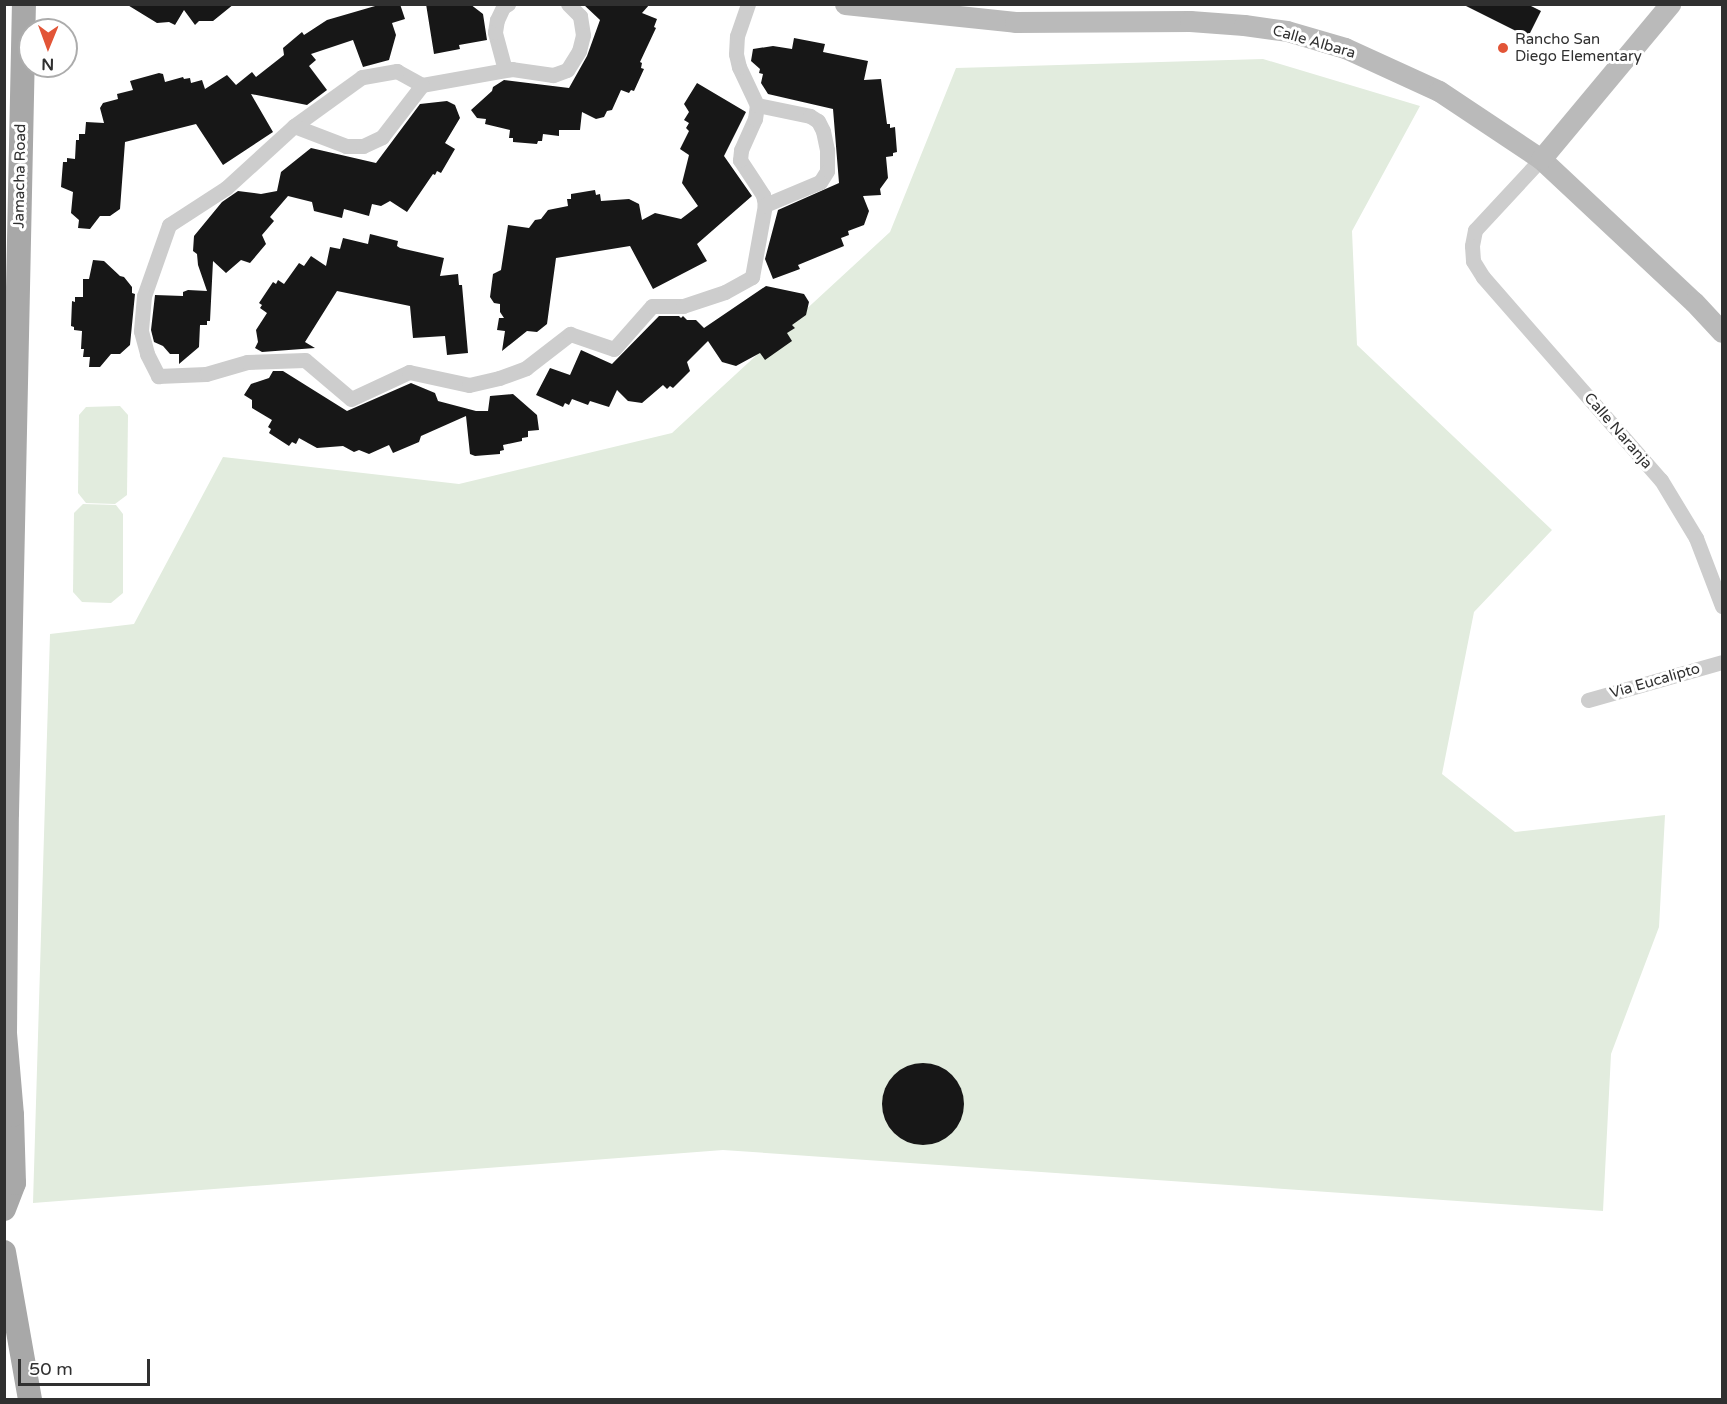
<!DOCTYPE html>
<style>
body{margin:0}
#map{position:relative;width:1727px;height:1404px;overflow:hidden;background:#fff;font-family:"Varela Round",sans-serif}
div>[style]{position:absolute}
.green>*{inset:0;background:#e2ecde}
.building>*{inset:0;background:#171717}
.round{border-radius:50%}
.street>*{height:15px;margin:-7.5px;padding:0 7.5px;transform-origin:7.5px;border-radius:7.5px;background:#cdcdcd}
.secondary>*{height:21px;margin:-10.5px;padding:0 10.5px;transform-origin:10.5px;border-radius:10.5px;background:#bababa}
.primary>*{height:24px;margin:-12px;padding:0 12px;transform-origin:12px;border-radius:12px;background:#a8a8a8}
.dots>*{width:16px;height:16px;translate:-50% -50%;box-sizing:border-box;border:3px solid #fff;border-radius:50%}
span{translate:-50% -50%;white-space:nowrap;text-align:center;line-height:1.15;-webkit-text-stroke:6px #fff;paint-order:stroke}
.poi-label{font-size:15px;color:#303030}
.left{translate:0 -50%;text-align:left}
.street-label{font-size:15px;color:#303030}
.frame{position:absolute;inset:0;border:6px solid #303030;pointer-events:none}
.north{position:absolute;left:18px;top:18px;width:60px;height:60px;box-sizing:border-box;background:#fff;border:2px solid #acacac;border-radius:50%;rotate:181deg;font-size:16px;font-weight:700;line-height:24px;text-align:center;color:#303030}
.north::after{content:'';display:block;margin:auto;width:21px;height:27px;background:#e25537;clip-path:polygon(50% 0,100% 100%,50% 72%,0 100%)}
.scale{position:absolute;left:18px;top:1359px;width:132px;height:27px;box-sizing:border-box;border:3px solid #303030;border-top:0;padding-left:8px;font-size:18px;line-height:21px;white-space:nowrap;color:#303030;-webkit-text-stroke:4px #fff;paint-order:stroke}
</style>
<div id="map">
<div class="green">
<i style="clip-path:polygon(1263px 59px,1420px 106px,1352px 231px,1357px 345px,1552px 530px,1474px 612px,1442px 774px,1515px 832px,1665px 815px,1659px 927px,1611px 1054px,1603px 1211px,723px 1150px,33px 1203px,50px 634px,134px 624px,223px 457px,459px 484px,672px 433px,890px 232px,956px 68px)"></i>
<i style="clip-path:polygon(120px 406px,128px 415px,127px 495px,115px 504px,86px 503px,78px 493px,79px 415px,86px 407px)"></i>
<i style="clip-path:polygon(83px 504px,116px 505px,123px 514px,123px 593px,111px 603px,82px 602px,73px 592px,74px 513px)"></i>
</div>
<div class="building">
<i style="clip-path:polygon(126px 4px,234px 4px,213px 21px,199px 21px,195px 25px,184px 10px,175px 25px,169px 22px,157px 23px)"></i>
<i style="clip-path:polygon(382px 4px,400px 4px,405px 19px,392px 23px,396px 35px,389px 60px,363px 67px,353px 40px,311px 54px,316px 60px,309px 66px,327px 90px,307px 105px,251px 94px,273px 132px,223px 165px,196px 124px,125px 142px,120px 209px,110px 216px,100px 216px,90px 229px,78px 228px,79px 220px,71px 213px,73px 192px,61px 187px,63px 162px,67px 162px,67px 158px,75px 159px,76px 140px,79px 140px,79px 134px,85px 134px,86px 122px,104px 123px,100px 108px,103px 103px,118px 99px,117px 94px,133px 90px,130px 81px,159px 73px,163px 74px,165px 82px,183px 77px,184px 79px,190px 78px,191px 83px,202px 80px,205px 89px,227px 75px,236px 85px,252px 72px,256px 77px,284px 55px,283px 48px,302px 32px,304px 35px,327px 20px)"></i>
<i style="clip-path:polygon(426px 4px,470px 4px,483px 14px,487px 40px,459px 45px,460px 49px,434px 54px)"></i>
<i style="clip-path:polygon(583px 4px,650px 4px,642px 13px,657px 19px,654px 27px,656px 28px,640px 62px,642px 63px,641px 68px,644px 69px,634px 91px,631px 90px,629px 93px,621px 90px,612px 110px,607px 111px,604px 117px,596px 119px,582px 112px,580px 130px,559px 130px,559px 136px,543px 134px,542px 141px,538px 141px,537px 144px,513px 142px,513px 138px,509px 138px,510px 130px,485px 124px,486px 119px,477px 118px,471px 110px,492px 91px,493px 87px,504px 80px,569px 88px,587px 56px,600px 20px)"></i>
<i style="clip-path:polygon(1462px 4px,1527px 4px,1541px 11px,1528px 37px)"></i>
<i style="clip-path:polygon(794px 38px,825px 44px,823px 52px,868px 61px,864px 80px,881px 79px,887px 124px,890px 124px,890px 128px,895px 127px,897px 152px,893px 153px,893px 156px,886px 157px,888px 178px,880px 189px,881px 195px,863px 196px,869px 211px,864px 225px,848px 231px,849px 235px,841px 238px,844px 246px,798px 265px,800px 269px,773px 279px,765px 259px,778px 210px,839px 183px,833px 109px,768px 94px,761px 83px,763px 74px,759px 73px,760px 69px,751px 61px,753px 49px,773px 46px,792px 49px)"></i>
<i style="clip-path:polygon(697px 83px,746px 112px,724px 156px,752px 196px,697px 244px,707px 261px,653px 289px,630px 246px,556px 258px,547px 324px,537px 332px,527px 331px,502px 351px,505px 331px,497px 330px,499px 318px,504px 318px,500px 312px,500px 304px,494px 303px,490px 297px,493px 274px,501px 270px,508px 225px,529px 228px,535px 220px,541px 219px,548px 210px,568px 206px,567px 199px,571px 199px,571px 194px,595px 190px,596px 195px,600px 194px,601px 201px,629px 199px,639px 204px,642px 220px,655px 213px,681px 219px,698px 206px,682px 183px,689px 155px,680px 149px,689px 131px,686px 128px,689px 123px,684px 120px,689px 112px,684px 104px)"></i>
<i style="clip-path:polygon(447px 101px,455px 105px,460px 118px,445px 143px,455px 149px,441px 173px,437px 171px,435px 175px,433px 174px,407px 212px,390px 201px,381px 206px,372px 204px,369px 216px,344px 209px,342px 218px,314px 211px,312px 202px,288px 196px,270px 217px,274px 221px,262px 235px,266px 244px,250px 263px,241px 260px,226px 273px,213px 261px,210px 321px,207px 321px,207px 325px,200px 325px,199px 347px,179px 364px,179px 354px,170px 354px,163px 346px,154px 342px,151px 330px,155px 295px,183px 296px,183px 292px,188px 290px,207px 291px,198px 265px,197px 254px,193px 251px,194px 236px,222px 202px,238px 191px,261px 194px,277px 191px,281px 172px,311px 148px,376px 163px,420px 104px)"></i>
<i style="clip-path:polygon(370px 234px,398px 241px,397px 246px,400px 248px,444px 258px,440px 276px,458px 274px,459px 285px,462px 285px,468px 353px,447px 355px,445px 336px,413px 338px,410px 306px,337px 291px,305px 342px,315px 348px,262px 352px,255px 348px,258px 342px,256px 330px,267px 313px,260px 308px,262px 305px,259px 303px,273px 282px,276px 284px,278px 280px,284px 284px,299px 263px,304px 266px,311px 256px,326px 266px,330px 247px,340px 249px,343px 238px,368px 244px)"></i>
<i style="clip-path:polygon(93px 260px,104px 261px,120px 276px,124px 277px,132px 287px,132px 293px,135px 294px,130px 345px,120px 354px,111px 354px,100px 367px,89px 367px,90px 357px,83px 357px,84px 349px,81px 349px,82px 331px,74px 330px,74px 327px,71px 326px,72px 301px,75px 302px,75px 297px,83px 297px,83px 279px,89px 279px)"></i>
<i style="clip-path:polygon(766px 286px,804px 294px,809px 302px,806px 315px,792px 325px,795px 328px,787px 333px,792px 341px,765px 360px,760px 353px,736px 366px,722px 362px,708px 341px,687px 362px,690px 371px,673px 388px,670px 386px,667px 389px,663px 385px,642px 403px,628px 401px,617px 390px,609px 407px,590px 401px,588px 405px,572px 399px,569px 405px,565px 403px,563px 407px,536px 395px,550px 368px,570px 375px,581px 350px,612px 364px,659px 316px,679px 316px,681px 318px,683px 316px,687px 320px,696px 320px,704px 328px)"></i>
<i style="clip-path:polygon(273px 371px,283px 371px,347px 411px,411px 383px,435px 393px,438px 401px,476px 411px,488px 411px,490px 396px,513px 394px,537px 415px,539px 430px,528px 431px,528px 437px,522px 438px,522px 441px,503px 445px,504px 450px,500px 451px,500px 454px,475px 456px,470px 454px,466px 416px,421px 436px,419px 442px,393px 453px,389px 445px,369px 454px,359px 450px,354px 452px,343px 446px,317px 448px,299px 438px,296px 444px,292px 442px,289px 446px,269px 433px,271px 429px,268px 427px,272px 420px,252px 408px,252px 400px,244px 395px,251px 384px,269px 378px)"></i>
<i class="round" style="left:882px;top:1063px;width:82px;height:82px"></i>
</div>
<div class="street">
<i style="left:568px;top:4px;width:17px;rotate:45deg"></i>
<i style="left:580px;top:16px;width:19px;rotate:81deg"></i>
<i style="left:583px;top:35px;width:16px;rotate:104deg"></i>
<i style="left:579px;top:51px;width:22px;rotate:122deg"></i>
<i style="left:567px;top:70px;width:15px;rotate:160deg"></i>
<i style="left:553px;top:75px;width:41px;rotate:-171.7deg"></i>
<i style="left:512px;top:69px;width:91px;rotate:169.9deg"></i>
<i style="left:422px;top:85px;width:29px;rotate:-151deg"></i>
<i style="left:397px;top:71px;width:36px;rotate:170deg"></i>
<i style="left:362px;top:77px;width:84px;rotate:144.2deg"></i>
<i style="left:294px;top:126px;width:92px;rotate:137.6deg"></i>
<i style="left:226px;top:188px;width:68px;rotate:147deg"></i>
<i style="left:169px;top:225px;width:75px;rotate:109.4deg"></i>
<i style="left:144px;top:296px;width:35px;rotate:95deg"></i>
<i style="left:141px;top:331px;width:24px;rotate:75deg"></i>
<i style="left:147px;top:354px;width:25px;rotate:63deg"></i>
<i style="left:158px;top:376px;width:48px;rotate:-2.4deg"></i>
<i style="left:206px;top:374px;width:43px;rotate:-16.3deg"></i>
<i style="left:247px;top:362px;width:58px;rotate:-2deg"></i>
<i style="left:305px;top:360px;width:60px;rotate:40.3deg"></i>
<i style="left:351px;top:399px;width:64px;rotate:-25deg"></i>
<i style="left:409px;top:372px;width:61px;rotate:12.2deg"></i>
<i style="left:469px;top:385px;width:31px;rotate:-13deg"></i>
<i style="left:499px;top:378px;width:29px;rotate:-20deg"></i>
<i style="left:526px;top:368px;width:56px;rotate:-37.7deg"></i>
<i style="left:570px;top:334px;width:46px;rotate:18.8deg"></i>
<i style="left:614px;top:349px;width:57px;rotate:-48.5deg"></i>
<i style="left:652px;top:306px;width:31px"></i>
<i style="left:683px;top:306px;width:44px;rotate:-18.4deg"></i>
<i style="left:725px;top:292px;width:31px;rotate:-29deg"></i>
<i style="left:752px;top:277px;width:73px;rotate:-79.8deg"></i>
<i style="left:765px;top:205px;width:10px;rotate:-101deg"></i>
<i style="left:763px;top:195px;width:42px;rotate:-123.3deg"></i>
<i style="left:740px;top:160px;width:10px;rotate:-84deg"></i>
<i style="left:741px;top:150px;width:34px;rotate:-66deg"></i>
<i style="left:755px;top:119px;width:14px;rotate:-82deg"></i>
<i style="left:757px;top:105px;width:42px;rotate:-115.3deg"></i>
<i style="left:739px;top:67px;width:13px;rotate:-103deg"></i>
<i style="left:736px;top:54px;width:18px;rotate:-87deg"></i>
<i style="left:737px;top:36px;width:34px;rotate:-71deg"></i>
<i style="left:505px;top:70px;width:39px;rotate:-105deg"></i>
<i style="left:495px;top:32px;width:12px;rotate:-81deg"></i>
<i style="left:497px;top:20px;width:14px;rotate:-65deg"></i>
<i style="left:503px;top:7px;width:6px;rotate:-31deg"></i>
<i style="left:757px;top:105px;width:54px;rotate:11.7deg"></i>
<i style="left:810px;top:116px;width:9px;rotate:32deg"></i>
<i style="left:818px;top:121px;width:11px;rotate:63deg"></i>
<i style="left:823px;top:131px;width:19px;rotate:78deg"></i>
<i style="left:827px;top:150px;width:21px;rotate:90deg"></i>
<i style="left:827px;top:171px;width:13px;rotate:122deg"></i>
<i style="left:820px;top:182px;width:60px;rotate:157.3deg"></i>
<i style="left:294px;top:126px;width:56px;rotate:21deg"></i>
<i style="left:346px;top:146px;width:17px"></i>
<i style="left:363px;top:146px;width:21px;rotate:-25deg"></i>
<i style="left:382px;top:137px;width:66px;rotate:-52.4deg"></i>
<i style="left:1541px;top:159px;width:97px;rotate:132.9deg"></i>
<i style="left:1475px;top:230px;width:16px;rotate:101deg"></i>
<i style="left:1472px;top:246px;width:15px;rotate:86deg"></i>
<i style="left:1473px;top:261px;width:19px;rotate:58deg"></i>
<i style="left:1483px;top:277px;width:270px;rotate:48.8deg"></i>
<i style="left:1661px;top:480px;width:68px;rotate:58.9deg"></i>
<i style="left:1696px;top:538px;width:73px;rotate:69.1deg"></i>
<i style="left:1588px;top:700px;width:139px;rotate:-15.8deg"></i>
</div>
<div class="secondary">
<i style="left:845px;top:4px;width:171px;rotate:6deg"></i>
<i style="left:1015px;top:22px;width:175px;rotate:-0.3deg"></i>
<i style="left:1190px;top:21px;width:54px;rotate:4.2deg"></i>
<i style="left:1244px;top:25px;width:43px;rotate:7.9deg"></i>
<i style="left:1287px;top:31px;width:60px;rotate:16.3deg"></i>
<i style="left:1345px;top:48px;width:103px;rotate:24.6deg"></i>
<i style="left:1439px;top:91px;width:123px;rotate:33.7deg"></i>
<i style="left:1541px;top:159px;width:209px;rotate:43.1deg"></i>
<i style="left:1694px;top:302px;width:41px;rotate:47deg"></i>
<i style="left:1541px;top:159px;width:202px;rotate:-50.2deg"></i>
</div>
<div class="primary">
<i style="left:4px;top:1209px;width:28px;rotate:-69deg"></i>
<i style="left:14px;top:1183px;width:68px;rotate:-91.7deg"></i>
<i style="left:12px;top:1115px;width:82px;rotate:-94.9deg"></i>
<i style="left:5px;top:1033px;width:220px;rotate:-89.5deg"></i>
<i style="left:7px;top:813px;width:809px;rotate:-88.8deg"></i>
<i style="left:4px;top:1252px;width:150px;rotate:80deg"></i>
</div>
<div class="dots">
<i style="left:1503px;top:48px;background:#e25537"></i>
</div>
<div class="poi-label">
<span class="left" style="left:1515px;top:48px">Rancho San<br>Diego Elementary</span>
</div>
<div class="street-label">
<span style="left:1314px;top:42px;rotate:16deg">Calle Albara</span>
<span style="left:20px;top:176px;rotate:-89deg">Jamacha Road</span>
<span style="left:1618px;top:431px;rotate:49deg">Calle Naranja</span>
<span style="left:1655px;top:681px;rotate:-16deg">Via Eucalipto</span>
</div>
<div class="frame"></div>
<div class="north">N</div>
<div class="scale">50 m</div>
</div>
